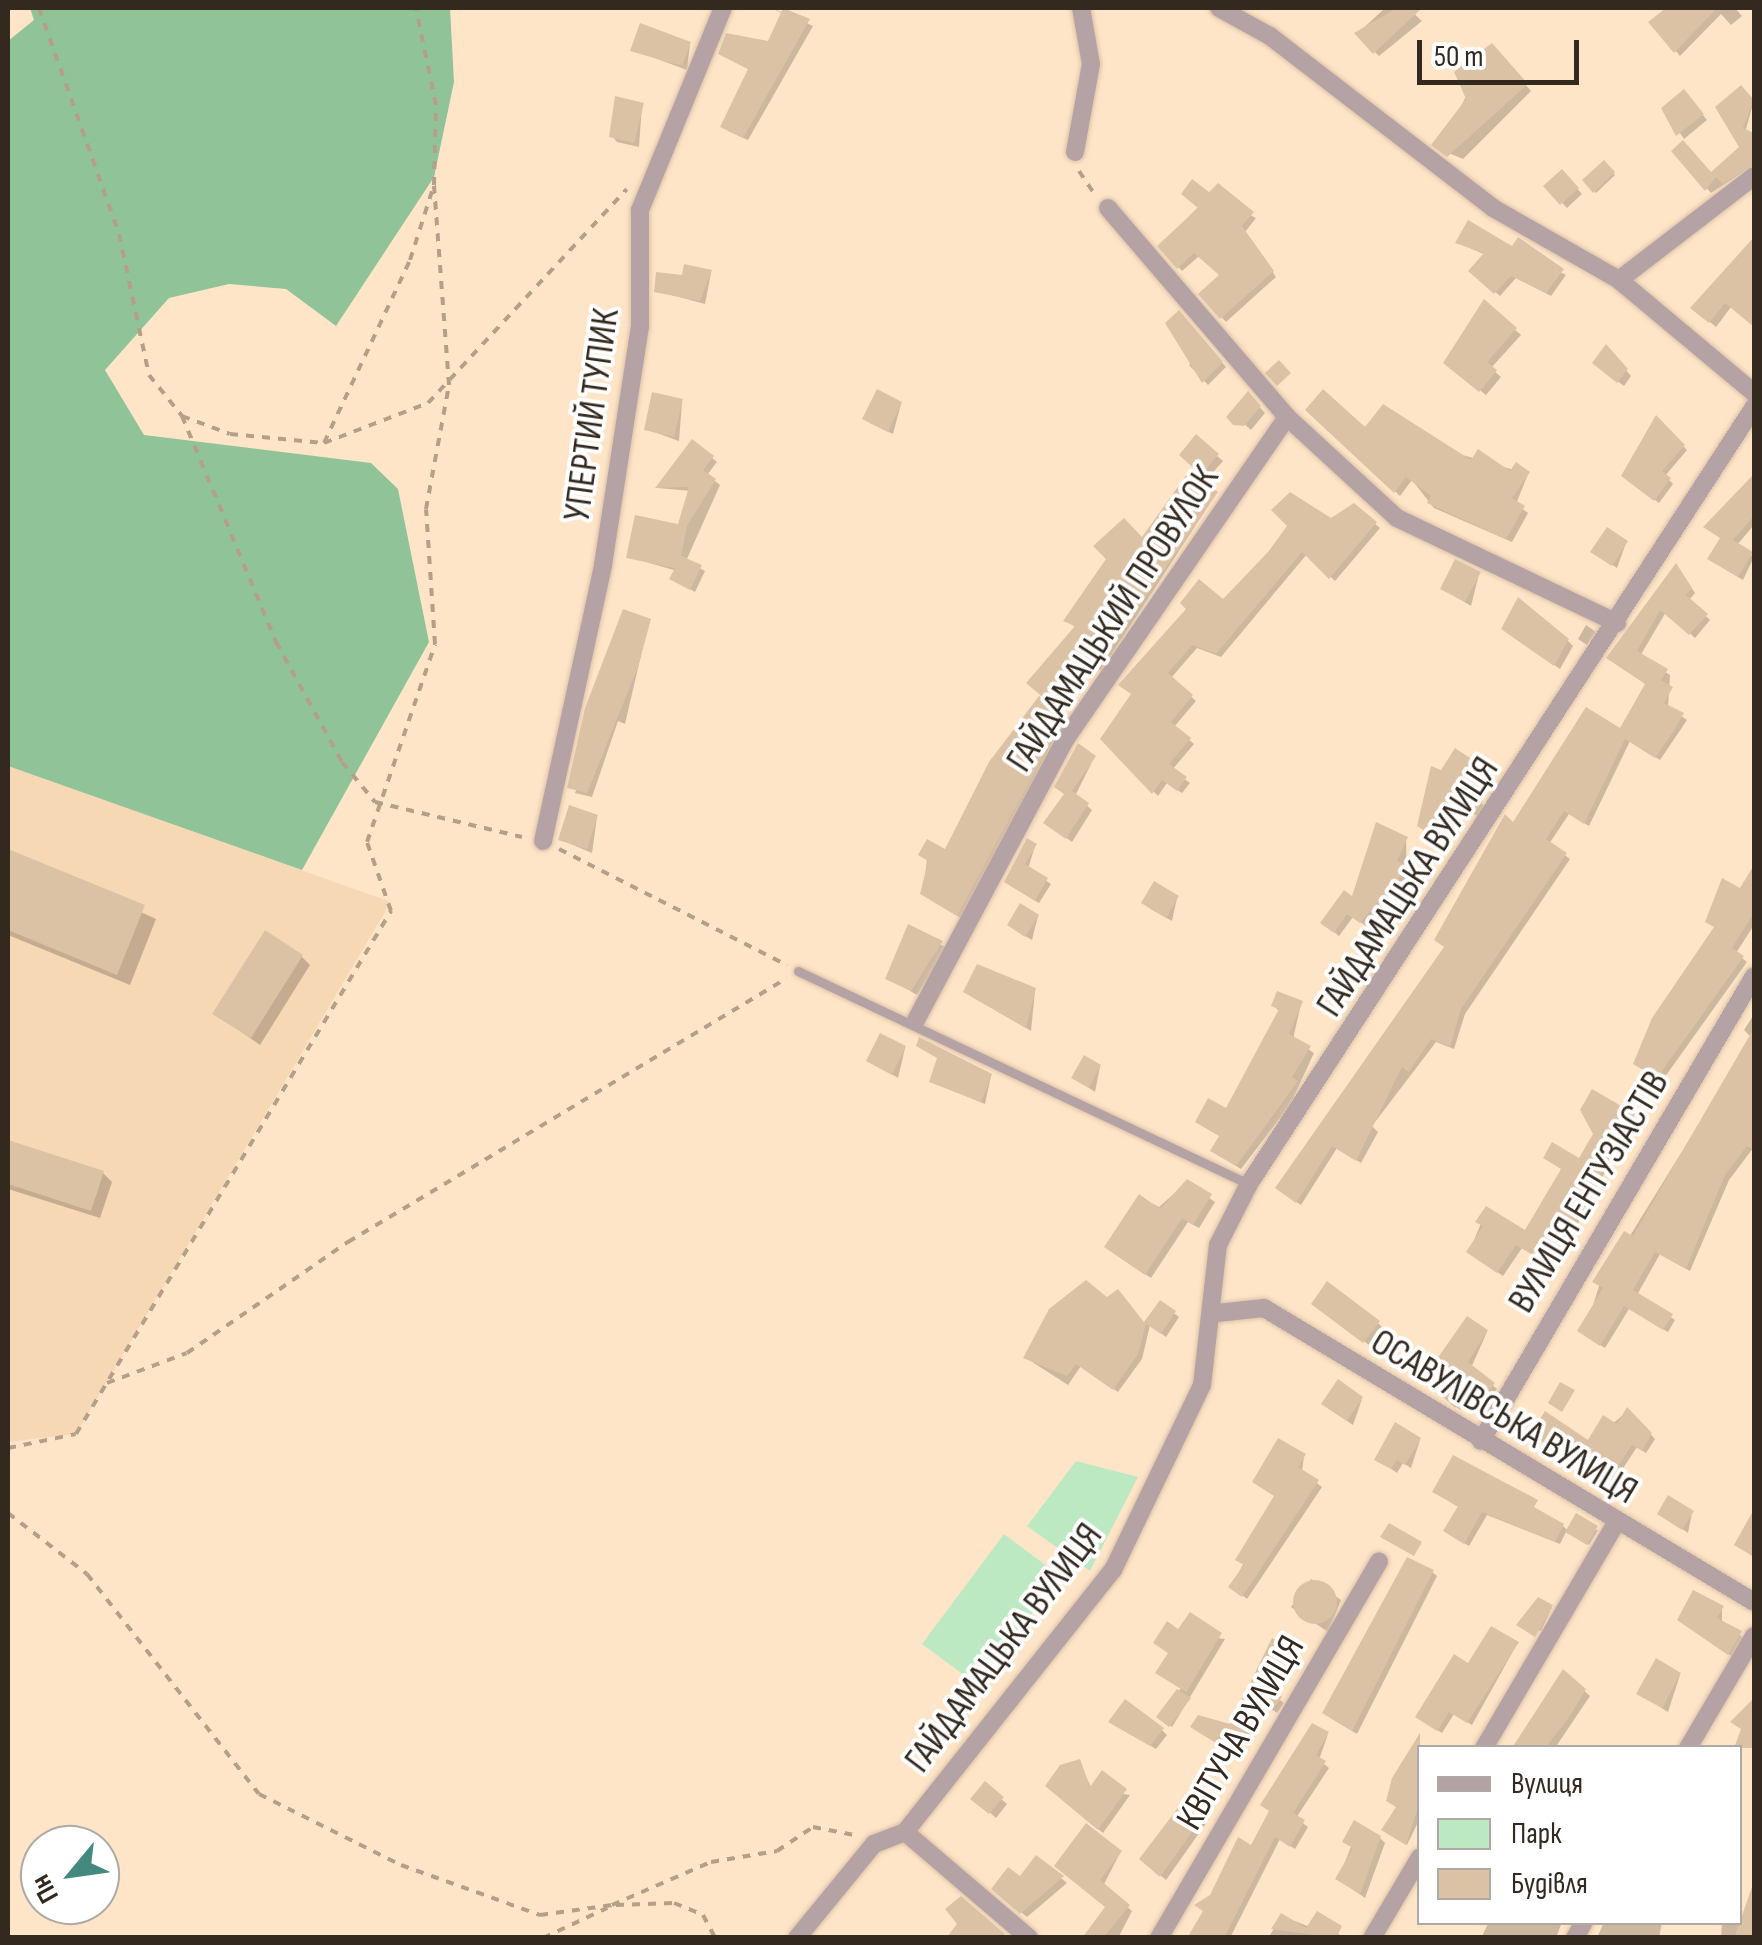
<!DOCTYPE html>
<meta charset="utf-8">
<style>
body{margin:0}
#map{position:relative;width:1762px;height:1945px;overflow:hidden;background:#ffe5c7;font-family:"Sofia Sans Condensed",sans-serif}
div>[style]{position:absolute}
.built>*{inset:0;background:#f7d8b5}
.green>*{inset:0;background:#bce9c2}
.forest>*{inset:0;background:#91c398}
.shadow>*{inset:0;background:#0003}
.building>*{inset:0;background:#dcc2a5}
.round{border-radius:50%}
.path>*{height:4px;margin-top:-2px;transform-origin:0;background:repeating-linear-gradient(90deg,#b49f88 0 8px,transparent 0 16px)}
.roads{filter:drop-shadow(0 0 2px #dac3a9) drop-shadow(0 0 2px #dac3a9)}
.lane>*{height:9px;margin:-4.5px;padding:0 4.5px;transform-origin:4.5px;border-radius:4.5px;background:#b5a2a5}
.street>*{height:18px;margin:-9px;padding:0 9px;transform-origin:9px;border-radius:9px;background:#b5a2a5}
span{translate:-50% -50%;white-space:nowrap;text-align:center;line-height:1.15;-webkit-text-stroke:8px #fff;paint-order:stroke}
.street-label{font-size:38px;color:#33291e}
.frame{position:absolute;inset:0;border:10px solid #33291e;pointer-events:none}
.legend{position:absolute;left:1417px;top:1745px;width:325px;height:180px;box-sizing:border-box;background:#fff;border:2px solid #ada9a5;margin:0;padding:12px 18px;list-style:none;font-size:30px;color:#33291e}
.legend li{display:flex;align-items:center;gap:20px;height:50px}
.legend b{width:50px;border:2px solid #ada9a5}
.north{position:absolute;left:20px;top:1825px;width:100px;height:100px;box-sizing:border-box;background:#fff;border:2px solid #ada9a5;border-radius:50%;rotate:241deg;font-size:28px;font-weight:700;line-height:40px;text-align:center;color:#33291e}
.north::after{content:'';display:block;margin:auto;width:35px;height:45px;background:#438980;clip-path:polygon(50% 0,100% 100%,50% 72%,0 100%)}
.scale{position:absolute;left:1417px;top:40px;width:162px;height:45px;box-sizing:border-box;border:5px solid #33291e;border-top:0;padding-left:12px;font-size:30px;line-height:35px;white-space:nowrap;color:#33291e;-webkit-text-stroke:8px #fff;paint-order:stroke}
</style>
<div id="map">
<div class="built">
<i style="clip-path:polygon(8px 766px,391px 902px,76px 1434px,8px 1442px)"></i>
</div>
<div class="green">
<i style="clip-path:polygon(1076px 1461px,1138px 1477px,1090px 1571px,1027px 1526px)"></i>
<i style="clip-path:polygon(1004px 1534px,1060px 1576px,979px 1686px,922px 1644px)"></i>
</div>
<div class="forest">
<i style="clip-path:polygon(30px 8px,450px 8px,454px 82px,434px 177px,336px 326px,286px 289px,229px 284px,169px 298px,105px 370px,144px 435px,371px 463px,398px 489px,429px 642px,302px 870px,8px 766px,8px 41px,34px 20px)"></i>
</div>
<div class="shadow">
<i style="clip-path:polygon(772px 8px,813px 26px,748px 140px,728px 131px,750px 70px,720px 54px,769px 44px,783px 14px)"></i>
<i style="clip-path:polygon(1385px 8px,1408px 8px,1422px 21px,1379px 56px,1357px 34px)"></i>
<i style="clip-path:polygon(1678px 8px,1735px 8px,1742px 16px,1731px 25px,1721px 14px,1680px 56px,1652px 23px)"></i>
<i style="clip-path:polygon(690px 44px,687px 70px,633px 50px)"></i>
<i style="clip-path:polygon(1492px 46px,1531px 91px,1463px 159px,1439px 149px)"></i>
<i style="clip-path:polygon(1741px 88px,1754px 100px,1745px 133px,1754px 165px,1711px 193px,1675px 152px,1712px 175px,1742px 148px)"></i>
<i style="clip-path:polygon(1689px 98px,1707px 120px,1684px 139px,1664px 109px)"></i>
<i style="clip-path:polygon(642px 105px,639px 147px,617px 142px,612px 136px)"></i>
<i style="clip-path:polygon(1604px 163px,1615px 175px,1596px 193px,1585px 180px)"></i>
<i style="clip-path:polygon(1562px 172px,1582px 194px,1567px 208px,1547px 187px)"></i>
<i style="clip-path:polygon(1210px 195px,1256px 218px,1245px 232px,1276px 277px,1226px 322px,1201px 294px,1223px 275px,1199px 256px,1182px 271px,1160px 246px)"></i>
<i style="clip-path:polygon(1458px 243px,1513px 249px,1566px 275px,1551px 296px,1516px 278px,1500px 296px,1471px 271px,1486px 255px)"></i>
<i style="clip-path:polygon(1749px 248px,1754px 325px,1731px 307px,1716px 327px,1699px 313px)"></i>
<i style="clip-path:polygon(711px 273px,705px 304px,657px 291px,684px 277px)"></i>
<i style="clip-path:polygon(1485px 303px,1521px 335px,1491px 368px,1501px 377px,1486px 395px,1452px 368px)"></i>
<i style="clip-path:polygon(1179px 314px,1226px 367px,1208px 385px,1189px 365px,1196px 358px)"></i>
<i style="clip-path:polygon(1606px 348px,1631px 376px,1624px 386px,1600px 368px)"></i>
<i style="clip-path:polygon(1248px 394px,1265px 413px,1251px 430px,1232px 413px)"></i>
<i style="clip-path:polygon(682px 402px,679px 441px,646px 429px)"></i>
<i style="clip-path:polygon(901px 404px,893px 434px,870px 423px)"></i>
<i style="clip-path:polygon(1308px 410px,1528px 474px,1516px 504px,1528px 513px,1512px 542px,1434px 508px,1412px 480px,1400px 496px)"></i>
<i style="clip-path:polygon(1656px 419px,1687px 450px,1665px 476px,1673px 484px,1659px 503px,1628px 479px)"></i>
<i style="clip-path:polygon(1196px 438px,1223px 461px,1208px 478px,1182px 455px)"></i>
<i style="clip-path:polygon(692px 442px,717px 462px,707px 475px,720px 485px,686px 561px,705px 571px,695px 592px,672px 579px,677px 571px,629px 557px,680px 527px,691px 491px,658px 488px)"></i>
<i style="clip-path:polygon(1754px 478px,1754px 525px,1737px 545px,1754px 557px,1743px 580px,1715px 563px,1722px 539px,1706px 527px)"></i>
<i style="clip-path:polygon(1216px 494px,1101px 671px,1093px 664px,1057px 707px,1033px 688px,1077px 628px,1066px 621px,1143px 540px)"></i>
<i style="clip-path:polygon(1354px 506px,1380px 528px,1335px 581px,1307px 554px,1221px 657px,1197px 648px,1171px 678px,1196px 701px,1174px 727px,1194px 744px,1172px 770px,1190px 783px,1182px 793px,1167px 783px,1158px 796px,1103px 739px,1223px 602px)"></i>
<i style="clip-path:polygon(1626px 543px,1617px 568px,1598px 555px)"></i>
<i style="clip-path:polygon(1680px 571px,1695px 593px,1689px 600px,1710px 620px,1695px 638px,1666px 612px,1640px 656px,1670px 675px,1668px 707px,1687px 720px,1660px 760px,1630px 741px,1589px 826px,1569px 814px,1549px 844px,1570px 859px,1465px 1014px,1454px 1049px,1436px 1042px,1372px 1126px,1378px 1132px,1361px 1163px,1337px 1148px,1301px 1205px,1282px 1192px,1447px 948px,1514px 826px,1621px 731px,1648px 684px,1614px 662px)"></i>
<i style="clip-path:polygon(1479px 574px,1471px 606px,1443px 589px)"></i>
<i style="clip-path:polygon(649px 621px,625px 724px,618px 721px,592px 797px,575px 793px)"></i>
<i style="clip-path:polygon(1586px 625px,1596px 632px,1587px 645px,1578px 639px)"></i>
<i style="clip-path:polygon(1510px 634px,1568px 641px,1573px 646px,1560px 669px)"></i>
<i style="clip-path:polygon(1059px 715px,1064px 720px,962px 919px,923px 893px,929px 843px,946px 852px)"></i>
<i style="clip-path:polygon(1094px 758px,1075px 796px,1092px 810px,1072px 842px,1047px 823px)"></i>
<i style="clip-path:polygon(1486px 772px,1476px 799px,1486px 807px,1479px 817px,1467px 810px,1447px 844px,1420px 826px,1442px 773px)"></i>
<i style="clip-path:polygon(597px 817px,592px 853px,561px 840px)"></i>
<i style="clip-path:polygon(1406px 839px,1407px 884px,1400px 881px,1366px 926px,1353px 917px,1339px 936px,1328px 927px)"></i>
<i style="clip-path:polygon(1035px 846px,1028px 869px,1051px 884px,1039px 903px,1011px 886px)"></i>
<i style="clip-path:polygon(8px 851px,156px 919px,130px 985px,8px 935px)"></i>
<i style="clip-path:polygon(1754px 870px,1754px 925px,1736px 953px,1747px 962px,1662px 1081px,1641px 1068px)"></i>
<i style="clip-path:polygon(1177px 898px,1172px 921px,1149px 908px)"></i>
<i style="clip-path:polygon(1038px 916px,1032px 940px,1015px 930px)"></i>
<i style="clip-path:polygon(910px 927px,947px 948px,917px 995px,888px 978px)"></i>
<i style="clip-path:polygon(301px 956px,310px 965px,260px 1045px,216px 1014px)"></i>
<i style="clip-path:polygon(1035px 991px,1031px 1031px,971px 996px)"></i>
<i style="clip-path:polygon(1301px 1004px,1293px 1039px,1314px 1053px,1290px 1105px,1241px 1169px,1218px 1155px,1227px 1111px,1280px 1012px,1274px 1006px)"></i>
<i style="clip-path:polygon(1753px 1016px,1754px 1147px,1729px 1180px,1690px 1271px,1660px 1254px,1637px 1295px,1675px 1320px,1668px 1332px,1629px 1309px,1605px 1348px,1584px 1335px,1599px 1286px,1752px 1038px,1744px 1030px)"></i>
<i style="clip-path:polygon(905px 1048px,898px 1078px,869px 1061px)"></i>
<i style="clip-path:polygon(1100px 1067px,1095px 1092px,1074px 1078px)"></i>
<i style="clip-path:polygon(991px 1076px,985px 1104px,932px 1082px)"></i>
<i style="clip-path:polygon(1634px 1116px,1555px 1268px,1522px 1248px,1503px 1276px,1469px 1252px,1487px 1209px,1526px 1233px,1579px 1161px)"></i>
<i style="clip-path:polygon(11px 1143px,103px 1173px,112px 1182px,100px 1218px,8px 1189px)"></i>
<i style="clip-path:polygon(1187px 1182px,1215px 1202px,1199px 1228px,1188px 1222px,1151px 1278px,1112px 1252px,1140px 1197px,1159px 1207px)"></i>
<i style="clip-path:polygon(1160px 1303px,1179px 1317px,1166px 1337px,1150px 1325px,1142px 1359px,1118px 1392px,1081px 1366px,1068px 1385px,1026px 1358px,1145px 1325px)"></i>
<i style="clip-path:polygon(1319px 1308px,1378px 1323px,1382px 1327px,1369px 1345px)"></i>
<i style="clip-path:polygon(1487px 1332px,1471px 1368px,1497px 1389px,1486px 1404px,1473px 1394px,1460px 1410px,1427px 1379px)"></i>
<i style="clip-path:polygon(1362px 1399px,1353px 1425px,1329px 1409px)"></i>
<i style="clip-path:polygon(1628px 1411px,1655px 1439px,1646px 1453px,1637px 1447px,1614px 1482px,1533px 1435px,1589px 1443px)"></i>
<i style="clip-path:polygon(1420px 1440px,1411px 1468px,1403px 1463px,1397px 1473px,1377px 1459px)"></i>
<i style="clip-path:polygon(1304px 1456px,1302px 1472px,1322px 1487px,1247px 1599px,1231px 1586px)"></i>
<i style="clip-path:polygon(1440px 1496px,1563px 1526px,1568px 1531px,1598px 1530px,1589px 1545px,1570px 1533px,1567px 1530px,1560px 1544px,1487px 1515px,1469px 1546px,1450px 1535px,1460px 1508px)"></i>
<i style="clip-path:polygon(1692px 1513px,1688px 1533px,1660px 1514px)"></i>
<i style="clip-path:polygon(1432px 1572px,1437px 1576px,1357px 1734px,1329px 1717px)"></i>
<i style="clip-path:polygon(1311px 1579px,1341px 1600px,1328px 1632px,1291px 1607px)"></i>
<i style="clip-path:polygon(1552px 1607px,1541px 1631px,1520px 1626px)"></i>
<i style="clip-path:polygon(1722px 1608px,1722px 1624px,1746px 1639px,1734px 1658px,1686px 1625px)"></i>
<i style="clip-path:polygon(1179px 1633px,1225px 1639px,1172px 1727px,1159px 1716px,1181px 1688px,1170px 1654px)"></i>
<i style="clip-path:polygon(1273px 1642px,1298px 1658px,1275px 1696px,1284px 1703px,1277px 1713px,1267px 1706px,1237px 1755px,1198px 1731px,1231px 1727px)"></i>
<i style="clip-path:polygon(1517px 1644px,1472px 1725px,1454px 1714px,1442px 1733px,1422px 1721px,1469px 1667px)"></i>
<i style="clip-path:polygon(1564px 1673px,1590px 1696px,1555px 1748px,1515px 1748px)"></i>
<i style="clip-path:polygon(1680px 1675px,1668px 1712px,1639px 1694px)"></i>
<i style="clip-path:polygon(1111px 1722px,1162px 1730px,1167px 1735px,1156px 1749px)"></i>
<i style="clip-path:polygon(1328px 1734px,1319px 1760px,1329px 1768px,1296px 1818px,1308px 1827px,1295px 1849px,1280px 1839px,1230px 1938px,1190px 1938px)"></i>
<i style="clip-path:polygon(1420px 1748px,1420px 1818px,1407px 1845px,1389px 1834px)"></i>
<i style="clip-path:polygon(1079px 1762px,1092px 1789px,1130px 1795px,1103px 1833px,1053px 1791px)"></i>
<i style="clip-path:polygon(985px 1785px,1007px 1804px,996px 1818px,974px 1798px)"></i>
<i style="clip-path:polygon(1204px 1814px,1209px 1819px,1166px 1880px,1147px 1864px)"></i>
<i style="clip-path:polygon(1380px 1838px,1385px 1843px,1365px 1898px,1338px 1879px,1351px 1847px)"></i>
<i style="clip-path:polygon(1120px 1853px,1103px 1886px,1132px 1911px,1118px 1938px,1090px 1938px,1108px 1907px,1061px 1870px)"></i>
<i style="clip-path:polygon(1037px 1859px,1067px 1883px,1027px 1917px,994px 1889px,1021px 1880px)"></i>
<i style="clip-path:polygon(1754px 1895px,1754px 1938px,1721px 1938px,1722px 1922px,1740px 1922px)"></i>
<i style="clip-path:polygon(1317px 1914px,1343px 1938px,1270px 1935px,1282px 1916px,1310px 1927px)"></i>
<i style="clip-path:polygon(1489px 1922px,1562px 1922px,1556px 1938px,1481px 1938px)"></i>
<i style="clip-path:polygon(1604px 1922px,1662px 1922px,1659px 1938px,1597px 1938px)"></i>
</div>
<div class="building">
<i style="clip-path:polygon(783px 8px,810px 19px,743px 138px,720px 127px,748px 69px,718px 54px,726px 33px,768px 41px)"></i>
<i style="clip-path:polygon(1397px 8px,1422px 8px,1373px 54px,1354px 33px)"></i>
<i style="clip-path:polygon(1666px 8px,1717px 8px,1674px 53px,1648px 22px)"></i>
<i style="clip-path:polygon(640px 23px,691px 42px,682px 66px,630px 51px)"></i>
<i style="clip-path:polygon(1492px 43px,1528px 84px,1447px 157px,1431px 145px,1466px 99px,1454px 72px)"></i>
<i style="clip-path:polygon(1741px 85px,1754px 100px,1743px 128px,1754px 133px,1754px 164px,1723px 184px,1716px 177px,1705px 191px,1671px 151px,1683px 140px,1711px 172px,1739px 147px,1715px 107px)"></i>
<i style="clip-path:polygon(1684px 89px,1704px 114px,1676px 136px,1661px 108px)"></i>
<i style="clip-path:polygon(615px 96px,644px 103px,634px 143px,609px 137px)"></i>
<i style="clip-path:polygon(1604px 160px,1615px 172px,1593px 193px,1582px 180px)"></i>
<i style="clip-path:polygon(1562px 169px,1579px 188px,1560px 205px,1543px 186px)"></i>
<i style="clip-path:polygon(1192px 179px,1209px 192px,1218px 183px,1254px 212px,1242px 226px,1274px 271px,1220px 319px,1198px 294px,1219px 275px,1194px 253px,1177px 269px,1157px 246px,1198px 208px,1181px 194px)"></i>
<i style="clip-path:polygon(1468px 220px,1512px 246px,1518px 237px,1564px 269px,1546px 293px,1511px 276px,1494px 294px,1468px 271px,1484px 253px,1455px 243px)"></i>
<i style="clip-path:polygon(1754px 237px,1754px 327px,1725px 303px,1709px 323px,1690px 308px)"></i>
<i style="clip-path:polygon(684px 264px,712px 270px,700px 301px,654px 292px,656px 272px,682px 275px)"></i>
<i style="clip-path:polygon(1484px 299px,1517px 328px,1487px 362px,1497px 370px,1479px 392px,1443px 363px)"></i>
<i style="clip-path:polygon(1179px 310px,1223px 362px,1202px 383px,1165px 323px)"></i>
<i style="clip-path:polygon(1606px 344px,1628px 369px,1617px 383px,1592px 363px)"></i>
<i style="clip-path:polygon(1279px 360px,1291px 373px,1277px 386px,1265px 373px)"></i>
<i style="clip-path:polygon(877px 389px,902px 402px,888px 432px,862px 419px)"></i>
<i style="clip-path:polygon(1323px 389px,1365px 427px,1383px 404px,1471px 460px,1478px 449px,1510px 471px,1516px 462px,1530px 472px,1512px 498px,1525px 506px,1506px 539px,1427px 503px,1431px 496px,1406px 477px,1394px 493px,1305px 410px)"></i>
<i style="clip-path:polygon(1248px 391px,1261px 406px,1244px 426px,1233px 425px,1226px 417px)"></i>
<i style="clip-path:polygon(652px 392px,683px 399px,674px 437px,644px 430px)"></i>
<i style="clip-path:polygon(1656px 415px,1685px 445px,1662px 471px,1671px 478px,1654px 501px,1621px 476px)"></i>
<i style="clip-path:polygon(1196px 434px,1219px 454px,1201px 475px,1179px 455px)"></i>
<i style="clip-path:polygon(692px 439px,714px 456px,703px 470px,716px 479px,687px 526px,681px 556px,702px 565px,690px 590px,669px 579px,675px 568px,626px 558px,635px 515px,678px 524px,689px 487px,655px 488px)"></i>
<i style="clip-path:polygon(1190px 470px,1218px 492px,1096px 669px,1087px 662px,1052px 705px,1026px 683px,1075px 626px,1063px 621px,1106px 559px,1093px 546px,1124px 518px,1142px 537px)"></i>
<i style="clip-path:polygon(1754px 474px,1754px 516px,1733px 540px,1753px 552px,1738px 577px,1707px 559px,1720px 538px,1703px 527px)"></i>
<i style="clip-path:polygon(1290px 492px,1331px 518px,1354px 503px,1377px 522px,1329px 579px,1302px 552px,1216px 654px,1192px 645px,1168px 673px,1193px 695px,1171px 722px,1191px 738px,1169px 764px,1187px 777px,1177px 791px,1162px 780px,1152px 794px,1100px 739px,1131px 694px,1118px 685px,1186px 609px,1180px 603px,1199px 579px,1223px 599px,1268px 552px,1287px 526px,1271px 510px)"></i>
<i style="clip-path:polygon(1607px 527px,1628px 541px,1612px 566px,1590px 552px)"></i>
<i style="clip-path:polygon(1455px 559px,1481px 572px,1465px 602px,1440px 589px)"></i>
<i style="clip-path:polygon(1676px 563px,1692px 588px,1686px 595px,1708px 614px,1689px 635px,1660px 610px,1637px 651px,1668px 669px,1661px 680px,1673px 687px,1664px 703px,1684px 713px,1673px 732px,1655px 758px,1625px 739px,1584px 824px,1564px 811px,1546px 839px,1567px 853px,1461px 1009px,1450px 1047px,1431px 1039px,1409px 1072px,1402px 1067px,1356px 1161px,1332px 1146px,1296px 1203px,1275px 1188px,1444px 947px,1434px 940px,1505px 814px,1513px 822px,1586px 707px,1620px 728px,1645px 684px,1606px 658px)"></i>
<i style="clip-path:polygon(1518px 597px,1569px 639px,1554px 666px,1501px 629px)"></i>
<i style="clip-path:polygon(623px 609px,651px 619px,638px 667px,587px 793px,567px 788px,585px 708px)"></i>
<i style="clip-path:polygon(1039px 696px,1061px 713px,1058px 729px,957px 916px,920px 894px,928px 861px,918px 855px,927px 839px,945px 849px,989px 762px)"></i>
<i style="clip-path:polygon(1078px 743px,1096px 756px,1072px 791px,1089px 803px,1066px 839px,1043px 823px,1064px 794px,1054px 787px)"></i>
<i style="clip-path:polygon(1455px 748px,1488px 770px,1472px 794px,1483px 801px,1474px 814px,1462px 807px,1442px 841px,1417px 826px,1431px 766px,1441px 770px)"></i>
<i style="clip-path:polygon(569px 805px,598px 815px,587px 849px,558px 840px)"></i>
<i style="clip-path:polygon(1376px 822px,1408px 837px,1397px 861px,1409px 866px,1360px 923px,1347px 914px,1334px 933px,1320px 923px,1344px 890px,1352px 896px)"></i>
<i style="clip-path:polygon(1027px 838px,1037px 844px,1025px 864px,1048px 878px,1035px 901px,1004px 882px)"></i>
<i style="clip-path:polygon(8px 849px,145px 905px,117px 975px,8px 930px)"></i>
<i style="clip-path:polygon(1754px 865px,1754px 913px,1732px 948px,1744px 956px,1657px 1078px,1633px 1064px,1652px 1018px,1714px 927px,1705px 922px,1722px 878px,1740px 888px)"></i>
<i style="clip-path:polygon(1154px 881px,1179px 896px,1166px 918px,1141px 903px)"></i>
<i style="clip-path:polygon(1020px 903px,1039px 915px,1025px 937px,1007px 925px)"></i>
<i style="clip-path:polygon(908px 924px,943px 941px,911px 991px,885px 979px)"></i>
<i style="clip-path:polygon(265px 930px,303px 955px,251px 1038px,212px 1014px)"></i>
<i style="clip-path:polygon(977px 964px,1036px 988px,1026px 1028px,963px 992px)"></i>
<i style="clip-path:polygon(1277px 991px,1303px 1001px,1289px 1034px,1311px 1046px,1292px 1077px,1298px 1081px,1236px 1166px,1210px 1151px,1219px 1136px,1195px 1122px,1208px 1098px,1226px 1108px,1279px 1009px,1271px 1006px)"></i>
<i style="clip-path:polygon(1754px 1028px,1754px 1150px,1747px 1146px,1725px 1175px,1686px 1269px,1655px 1252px,1633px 1290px,1673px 1314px,1663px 1330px,1624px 1306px,1600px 1346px,1577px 1331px,1603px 1288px,1592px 1282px,1624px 1231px,1633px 1236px)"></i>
<i style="clip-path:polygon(880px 1033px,906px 1046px,892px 1075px,866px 1061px)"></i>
<i style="clip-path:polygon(919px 1037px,992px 1074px,981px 1102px,929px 1082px,937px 1058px,916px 1046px)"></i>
<i style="clip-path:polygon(1084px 1055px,1101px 1065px,1089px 1088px,1071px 1078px)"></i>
<i style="clip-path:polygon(1592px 1089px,1635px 1114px,1550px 1265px,1516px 1245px,1497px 1273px,1466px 1252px,1483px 1226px,1475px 1222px,1486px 1206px,1525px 1230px,1561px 1169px,1543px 1158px,1552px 1142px,1579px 1158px,1593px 1134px,1580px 1110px)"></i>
<i style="clip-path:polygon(8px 1140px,104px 1171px,91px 1211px,8px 1184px)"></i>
<i style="clip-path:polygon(1187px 1179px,1212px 1194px,1193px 1225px,1182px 1218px,1145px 1275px,1104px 1247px,1139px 1194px,1160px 1209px)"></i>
<i style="clip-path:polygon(1086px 1280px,1107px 1297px,1118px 1289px,1144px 1322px,1160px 1300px,1176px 1311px,1161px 1334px,1146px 1324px,1138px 1354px,1113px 1390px,1076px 1364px,1067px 1376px,1023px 1358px,1049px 1309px)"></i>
<i style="clip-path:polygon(1327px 1281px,1380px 1321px,1363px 1343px,1311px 1304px)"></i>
<i style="clip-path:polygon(1467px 1316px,1488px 1330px,1468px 1362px,1495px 1383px,1481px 1402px,1467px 1392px,1455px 1408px,1423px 1379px)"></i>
<i style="clip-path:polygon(1338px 1379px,1363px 1397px,1347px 1421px,1321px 1404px)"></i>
<i style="clip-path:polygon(1560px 1382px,1575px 1390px,1562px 1412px,1548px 1403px)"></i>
<i style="clip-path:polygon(1627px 1407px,1652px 1433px,1642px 1451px,1632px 1445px,1609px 1480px,1530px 1435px,1545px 1411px,1588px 1440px,1603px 1415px,1617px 1424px)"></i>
<i style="clip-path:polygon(1395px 1422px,1421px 1438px,1405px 1465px,1397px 1460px,1391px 1469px,1374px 1460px)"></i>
<i style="clip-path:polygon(1278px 1438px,1306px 1454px,1298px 1467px,1319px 1480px,1242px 1597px,1228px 1587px,1244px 1565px,1235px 1560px,1274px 1496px,1252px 1482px)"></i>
<i style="clip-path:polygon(1453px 1455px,1538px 1500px,1534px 1507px,1564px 1524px,1555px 1542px,1482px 1512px,1464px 1544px,1443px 1531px,1458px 1506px,1432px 1492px)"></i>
<i style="clip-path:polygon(1668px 1495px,1694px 1511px,1682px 1530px,1657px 1514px)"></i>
<i style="clip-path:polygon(1754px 1509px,1754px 1557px,1734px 1545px)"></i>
<i style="clip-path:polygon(1576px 1513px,1598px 1526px,1587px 1545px,1565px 1532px)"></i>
<i style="clip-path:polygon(1389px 1523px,1422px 1542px,1414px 1556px,1380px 1537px)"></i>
<i style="clip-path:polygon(1407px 1557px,1434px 1570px,1352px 1731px,1322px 1713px)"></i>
<i class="round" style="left:1293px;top:1580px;width:44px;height:44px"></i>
<i style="clip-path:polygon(1693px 1590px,1724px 1606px,1717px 1618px,1742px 1631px,1728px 1655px,1677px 1620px)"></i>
<i style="clip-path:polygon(1538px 1597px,1553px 1605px,1535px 1637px,1516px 1625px)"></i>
<i style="clip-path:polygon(1190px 1612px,1222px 1633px,1186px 1692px,1155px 1673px,1168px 1653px,1153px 1643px,1167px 1621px,1178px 1629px)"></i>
<i style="clip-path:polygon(1491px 1626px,1519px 1642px,1467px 1723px,1449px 1712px,1437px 1731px,1415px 1717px,1454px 1654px,1468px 1663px)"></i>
<i style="clip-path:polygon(1272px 1638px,1295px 1652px,1272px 1690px,1282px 1697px,1272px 1711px,1262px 1704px,1232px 1753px,1190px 1727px,1198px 1715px,1230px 1724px)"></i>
<i style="clip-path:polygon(1656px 1658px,1681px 1673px,1662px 1708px,1636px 1694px)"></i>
<i style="clip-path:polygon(1563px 1669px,1586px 1689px,1570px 1716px,1545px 1748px,1512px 1748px)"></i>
<i style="clip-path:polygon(1177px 1689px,1191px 1698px,1169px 1727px,1156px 1717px)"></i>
<i style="clip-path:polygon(1754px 1698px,1754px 1748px,1734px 1748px,1741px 1729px,1730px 1722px)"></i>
<i style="clip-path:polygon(1125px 1699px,1164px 1728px,1150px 1746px,1108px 1722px)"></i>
<i style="clip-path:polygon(1312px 1723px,1329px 1732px,1316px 1755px,1326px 1761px,1293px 1813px,1305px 1820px,1290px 1847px,1275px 1837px,1224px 1938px,1187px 1938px,1203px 1911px,1194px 1905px,1210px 1895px,1238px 1837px,1251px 1845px,1269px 1811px,1260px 1805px)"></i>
<i style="clip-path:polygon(1420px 1733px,1420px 1801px,1406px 1845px,1381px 1830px,1396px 1807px,1386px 1801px,1392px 1778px)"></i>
<i style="clip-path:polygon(1080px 1759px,1090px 1787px,1102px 1770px,1127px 1789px,1098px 1830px,1045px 1786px,1060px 1765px)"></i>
<i style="clip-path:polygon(985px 1781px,1004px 1797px,989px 1814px,970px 1799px)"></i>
<i style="clip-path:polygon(1187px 1796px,1206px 1812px,1160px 1877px,1139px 1859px)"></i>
<i style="clip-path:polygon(1354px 1820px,1381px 1836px,1360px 1894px,1335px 1879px,1353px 1848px,1342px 1842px)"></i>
<i style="clip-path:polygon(1086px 1823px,1122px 1851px,1100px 1880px,1130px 1905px,1103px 1938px,1082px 1938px,1105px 1907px,1054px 1866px)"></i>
<i style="clip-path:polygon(1036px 1855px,1064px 1876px,1020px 1914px,991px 1889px,1008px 1867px,1020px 1876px)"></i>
<i style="clip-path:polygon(1754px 1887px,1754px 1938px,1734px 1938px,1752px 1887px)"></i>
<i style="clip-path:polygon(961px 1896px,1005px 1934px,1002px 1938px,946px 1938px,957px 1924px,945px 1909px)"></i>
<i style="clip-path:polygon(1317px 1911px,1342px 1926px,1336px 1938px,1271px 1929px,1281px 1913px,1306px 1928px)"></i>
</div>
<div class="path">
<i style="left:39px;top:8px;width:240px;rotate:70.5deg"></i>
<i style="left:119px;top:234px;width:144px;rotate:78deg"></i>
<i style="left:149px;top:375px;width:53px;rotate:51.2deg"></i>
<i style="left:182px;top:416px;width:51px;rotate:20.6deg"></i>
<i style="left:230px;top:434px;width:94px;rotate:5.5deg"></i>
<i style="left:324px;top:443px;width:202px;rotate:-64.8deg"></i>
<i style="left:410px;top:260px;width:79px;rotate:-72.3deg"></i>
<i style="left:434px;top:185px;width:80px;rotate:-88.6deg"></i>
<i style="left:436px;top:105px;width:99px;rotate:-101.7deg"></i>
<i style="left:1079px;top:171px;width:29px;rotate:56deg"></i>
<i style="left:182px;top:416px;width:245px;rotate:67.4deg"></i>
<i style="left:276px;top:642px;width:137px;rotate:61.2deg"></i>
<i style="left:342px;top:762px;width:52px;rotate:50.5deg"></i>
<i style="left:375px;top:802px;width:151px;rotate:13.4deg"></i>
<i style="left:324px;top:443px;width:111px;rotate:-21deg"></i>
<i style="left:428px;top:403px;width:292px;rotate:-47.1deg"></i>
<i style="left:559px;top:849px;width:256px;rotate:27deg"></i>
<i style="left:107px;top:1383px;width:85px;rotate:-20.6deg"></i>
<i style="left:187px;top:1353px;width:196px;rotate:-34.6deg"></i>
<i style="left:348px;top:1242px;width:512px;rotate:-31.02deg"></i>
<i style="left:8px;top:1448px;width:69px;rotate:-11.6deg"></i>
<i style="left:76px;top:1434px;width:611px;rotate:-58.94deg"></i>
<i style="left:391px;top:911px;width:73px;rotate:-109.2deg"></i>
<i style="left:367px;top:842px;width:209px;rotate:-71deg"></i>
<i style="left:435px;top:644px;width:135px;rotate:-93.8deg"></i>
<i style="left:426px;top:509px;width:126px;rotate:-79.5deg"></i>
<i style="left:449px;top:385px;width:201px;rotate:-94.3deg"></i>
<i style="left:8px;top:1513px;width:100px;rotate:37.7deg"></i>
<i style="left:87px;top:1574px;width:279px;rotate:52deg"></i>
<i style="left:259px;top:1794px;width:159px;rotate:26.6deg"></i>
<i style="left:401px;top:1865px;width:148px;rotate:19.8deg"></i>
<i style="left:540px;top:1915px;width:73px;rotate:-7.9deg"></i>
<i style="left:612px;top:1905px;width:108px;rotate:-23.5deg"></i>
<i style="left:711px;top:1862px;width:67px;rotate:-9.5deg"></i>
<i style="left:777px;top:1851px;width:43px;rotate:-33.7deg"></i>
<i style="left:813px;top:1827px;width:42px;rotate:11deg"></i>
<i style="left:616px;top:1905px;width:58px;rotate:-2deg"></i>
<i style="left:674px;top:1903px;width:31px;rotate:22deg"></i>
<i style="left:703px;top:1915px;width:26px;rotate:62deg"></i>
<i style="left:543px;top:1938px;width:71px;rotate:-25.1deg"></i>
</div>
<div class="roads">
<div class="lane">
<i style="left:798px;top:971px;width:499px;rotate:25.3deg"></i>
</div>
<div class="street">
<i style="left:1219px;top:8px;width:58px;rotate:28.8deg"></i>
<i style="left:1270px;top:36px;width:282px;rotate:37.6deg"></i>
<i style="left:1493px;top:208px;width:145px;rotate:29.7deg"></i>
<i style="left:1619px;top:280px;width:176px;rotate:39.9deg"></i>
<i style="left:1075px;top:152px;width:89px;rotate:-79.7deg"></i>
<i style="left:1091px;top:64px;width:57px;rotate:-100.1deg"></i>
<i style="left:1108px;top:208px;width:275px;rotate:49.4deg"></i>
<i style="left:1287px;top:417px;width:149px;rotate:42.6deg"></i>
<i style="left:1397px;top:518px;width:244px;rotate:25.5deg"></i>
<i style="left:1619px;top:280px;width:170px;rotate:-37.6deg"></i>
<i style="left:543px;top:841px;width:282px;rotate:-77.7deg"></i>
<i style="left:603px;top:565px;width:242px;rotate:-81.2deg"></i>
<i style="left:640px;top:326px;width:116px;rotate:-90deg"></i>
<i style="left:640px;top:210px;width:218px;rotate:-67.7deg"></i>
<i style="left:916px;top:1020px;width:317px;rotate:-62deg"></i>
<i style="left:1065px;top:740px;width:392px;rotate:-55.5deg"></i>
<i style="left:1217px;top:1313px;width:47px;rotate:-6.1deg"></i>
<i style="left:1264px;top:1308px;width:571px;rotate:30.96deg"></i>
<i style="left:1481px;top:1441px;width:539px;rotate:-59.58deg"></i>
<i style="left:1484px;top:1748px;width:261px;rotate:-59.6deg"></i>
<i style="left:1688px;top:1748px;width:130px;rotate:-59.5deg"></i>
<i style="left:905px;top:1832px;width:163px;rotate:40.5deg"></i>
<i style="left:797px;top:1938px;width:122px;rotate:-50.7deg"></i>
<i style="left:874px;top:1844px;width:33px;rotate:-21deg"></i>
<i style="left:905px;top:1832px;width:335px;rotate:-51.6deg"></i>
<i style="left:1113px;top:1570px;width:205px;rotate:-64.3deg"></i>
<i style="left:1202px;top:1385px;width:141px;rotate:-83.5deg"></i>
<i style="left:1218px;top:1245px;width:68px;rotate:-63.1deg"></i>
<i style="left:1249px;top:1184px;width:927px;rotate:-56.98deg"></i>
<i style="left:1159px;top:1938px;width:436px;rotate:-59.7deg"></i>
<i style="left:1372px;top:1938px;width:94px;rotate:-59.3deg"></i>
<i style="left:1575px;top:1938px;width:18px;rotate:-61deg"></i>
</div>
</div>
<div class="street-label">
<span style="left:592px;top:415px;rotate:-82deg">УПЕРТИЙ ТУПИК</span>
<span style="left:1113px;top:619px;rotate:-57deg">ГАЙДАМАЦЬКИЙ ПРОВУЛОК</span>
<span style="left:1408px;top:887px;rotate:-57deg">ГАЙДАМАЦЬКА ВУЛИЦЯ</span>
<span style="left:1589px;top:1192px;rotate:-59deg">ВУЛИЦЯ ЕНТУЗІАСТІВ</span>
<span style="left:1504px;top:1417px;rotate:31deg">ОСАВУЛІВСЬКА ВУЛИЦЯ</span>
<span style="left:1004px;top:1648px;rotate:-53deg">ГАЙДАМАЦЬКА ВУЛИЦЯ</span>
<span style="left:1241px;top:1733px;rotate:-60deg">КВІТУЧА ВУЛИЦЯ</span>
</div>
<div class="frame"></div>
<ul class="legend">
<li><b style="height:12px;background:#b5a2a5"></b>Вулиця</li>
<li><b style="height:28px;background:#bce9c2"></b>Парк</li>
<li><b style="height:28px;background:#dcc2a5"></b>Будівля</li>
</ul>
<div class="north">Пн</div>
<div class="scale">50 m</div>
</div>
